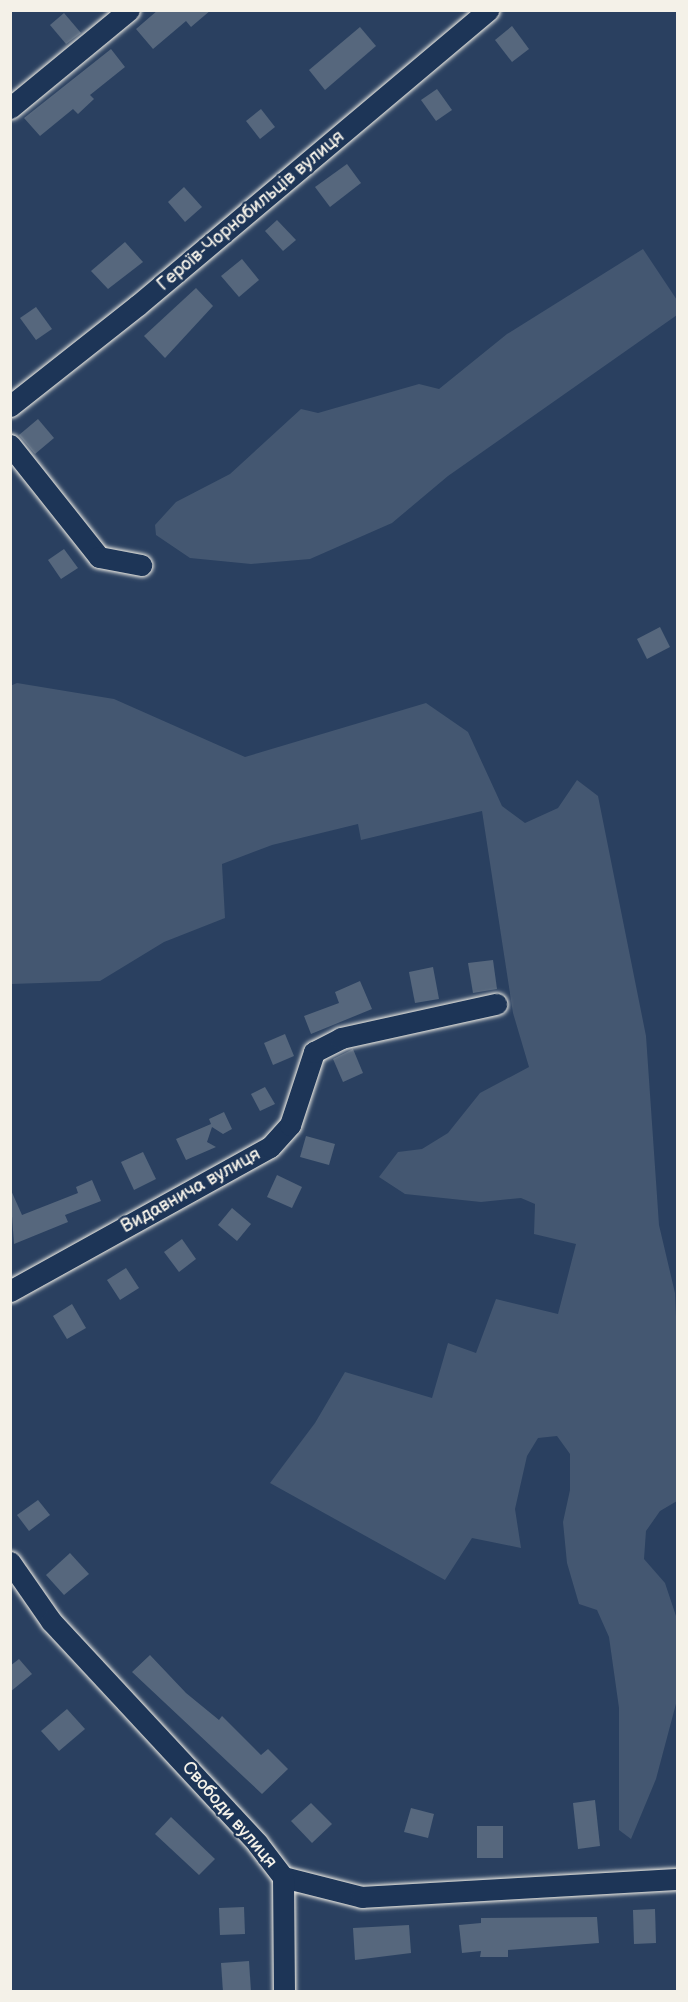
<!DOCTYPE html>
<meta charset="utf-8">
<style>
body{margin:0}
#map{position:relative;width:688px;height:2002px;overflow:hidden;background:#2a4060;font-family:"Balsamiq Sans",sans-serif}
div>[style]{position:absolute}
.green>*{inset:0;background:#445771}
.building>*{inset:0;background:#56677d}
.roads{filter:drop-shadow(0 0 2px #f4f1e8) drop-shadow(0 0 2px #f4f1e8)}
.minor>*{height:21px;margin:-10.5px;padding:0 10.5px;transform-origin:10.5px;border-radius:10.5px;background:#1d3557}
span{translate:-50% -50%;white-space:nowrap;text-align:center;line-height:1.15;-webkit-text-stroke:4.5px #1d3557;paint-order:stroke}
.street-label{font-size:18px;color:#f4f1e8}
.frame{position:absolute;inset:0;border:12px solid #f4f1e8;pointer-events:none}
</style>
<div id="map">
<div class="green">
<i style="clip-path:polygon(643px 249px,677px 300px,677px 315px,448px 476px,392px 523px,310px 559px,251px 564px,190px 558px,156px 535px,155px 525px,176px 502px,230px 474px,301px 409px,318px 413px,419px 384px,439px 389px,507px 334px)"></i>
<i style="clip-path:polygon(17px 683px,114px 699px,245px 757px,426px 703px,468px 732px,502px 806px,525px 823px,558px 808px,577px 780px,598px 796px,646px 1036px,659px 1225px,675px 1293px,677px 1340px,677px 1501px,660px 1511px,646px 1531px,644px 1559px,665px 1583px,677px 1619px,677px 1700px,656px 1779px,631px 1839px,619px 1830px,619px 1708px,609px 1637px,597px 1610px,579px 1604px,567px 1563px,563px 1522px,570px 1490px,570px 1454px,557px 1436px,538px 1438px,527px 1456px,515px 1509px,521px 1548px,472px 1538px,445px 1580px,270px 1483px,315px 1423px,345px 1372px,432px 1398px,448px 1343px,476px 1353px,496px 1299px,558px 1314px,576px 1244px,534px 1234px,535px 1204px,521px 1198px,481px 1202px,405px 1194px,379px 1177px,398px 1152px,422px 1149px,448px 1133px,480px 1093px,529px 1067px,513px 1013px,482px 811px,361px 840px,358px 824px,272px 845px,222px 864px,225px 918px,164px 942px,100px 981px,11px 984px,10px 686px)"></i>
</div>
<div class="building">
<i style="clip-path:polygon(158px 10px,211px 10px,191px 27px,186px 21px,153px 49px,136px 29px)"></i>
<i style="clip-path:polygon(64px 13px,81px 33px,66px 44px,50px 25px)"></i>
<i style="clip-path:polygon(512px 26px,529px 49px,512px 62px,495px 40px)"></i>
<i style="clip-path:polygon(360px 27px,376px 46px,325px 90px,309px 70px)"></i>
<i style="clip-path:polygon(111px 49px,125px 67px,90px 95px,94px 99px,78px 114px,73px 109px,40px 136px,24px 118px)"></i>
<i style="clip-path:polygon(437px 89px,452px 110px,436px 121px,421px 100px)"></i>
<i style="clip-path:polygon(261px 109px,275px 127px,260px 139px,246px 121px)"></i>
<i style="clip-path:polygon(347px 164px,361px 183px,330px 207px,315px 187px)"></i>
<i style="clip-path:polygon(184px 187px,202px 207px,185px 222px,168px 202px)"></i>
<i style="clip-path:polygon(277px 220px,296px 240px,283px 251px,265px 231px)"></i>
<i style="clip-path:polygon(125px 242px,143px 262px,108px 289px,91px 271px)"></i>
<i style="clip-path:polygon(242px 259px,259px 280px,239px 297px,221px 276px)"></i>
<i style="clip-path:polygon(196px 288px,213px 306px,165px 358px,144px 336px)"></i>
<i style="clip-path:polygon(36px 307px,52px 329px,36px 340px,20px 318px)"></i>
<i style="clip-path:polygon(38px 419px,54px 438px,35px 454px,19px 435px)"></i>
<i style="clip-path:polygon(64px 549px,78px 568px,61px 579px,48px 560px)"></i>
<i style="clip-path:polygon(660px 627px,670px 647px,647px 659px,637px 639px)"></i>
<i style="clip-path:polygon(493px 960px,497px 989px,473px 993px,468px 963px)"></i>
<i style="clip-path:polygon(433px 967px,439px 999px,415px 1003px,409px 972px)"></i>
<i style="clip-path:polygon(360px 981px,372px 1009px,311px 1034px,304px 1016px,339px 1003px,335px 992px)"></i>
<i style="clip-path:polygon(285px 1034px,294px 1056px,273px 1065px,264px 1043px)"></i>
<i style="clip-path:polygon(353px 1049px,363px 1073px,343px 1082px,333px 1059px)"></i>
<i style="clip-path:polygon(265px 1087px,275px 1104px,260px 1111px,251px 1094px)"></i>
<i style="clip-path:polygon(224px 1112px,232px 1129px,223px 1134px,212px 1127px,207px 1142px,216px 1147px,186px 1160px,176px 1139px,211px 1124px,209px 1119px)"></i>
<i style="clip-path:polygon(306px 1136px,335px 1144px,329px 1165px,300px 1157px)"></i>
<i style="clip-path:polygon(143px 1152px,156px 1179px,134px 1190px,121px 1162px)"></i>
<i style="clip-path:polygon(277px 1175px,302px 1187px,292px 1208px,267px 1197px)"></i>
<i style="clip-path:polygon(92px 1180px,101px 1201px,65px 1215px,68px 1222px,14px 1244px,10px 1188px,22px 1215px,78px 1193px,76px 1187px)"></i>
<i style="clip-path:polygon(232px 1208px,251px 1224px,237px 1241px,218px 1225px)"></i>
<i style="clip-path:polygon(182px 1239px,196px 1259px,179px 1272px,164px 1252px)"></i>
<i style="clip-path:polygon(126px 1268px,139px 1288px,120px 1300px,107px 1280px)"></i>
<i style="clip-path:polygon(72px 1304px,86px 1328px,67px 1339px,53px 1316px)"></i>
<i style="clip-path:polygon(38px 1500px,50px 1515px,29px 1531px,17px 1515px)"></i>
<i style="clip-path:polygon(70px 1553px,89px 1574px,64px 1595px,46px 1575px)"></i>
<i style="clip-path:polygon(150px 1655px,186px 1693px,219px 1720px,222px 1716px,261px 1755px,268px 1749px,288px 1769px,262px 1794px,132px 1672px)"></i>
<i style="clip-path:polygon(19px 1659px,32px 1674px,10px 1692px,10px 1666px)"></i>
<i style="clip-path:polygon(67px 1709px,85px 1729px,59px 1751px,41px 1731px)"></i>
<i style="clip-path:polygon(595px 1800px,600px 1846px,578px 1849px,573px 1803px)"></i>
<i style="clip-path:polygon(311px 1803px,332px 1824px,312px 1843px,291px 1821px)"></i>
<i style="clip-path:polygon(411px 1808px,434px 1814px,428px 1838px,404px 1832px)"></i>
<i style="clip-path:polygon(171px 1817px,215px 1859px,199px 1875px,155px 1834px)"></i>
<i style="clip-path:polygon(477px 1826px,503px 1826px,503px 1858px,477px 1858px)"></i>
<i style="clip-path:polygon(244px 1907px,245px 1934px,220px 1935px,219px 1908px)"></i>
<i style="clip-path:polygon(655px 1909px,656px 1943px,634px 1944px,633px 1910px)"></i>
<i style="clip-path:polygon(597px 1917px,599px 1943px,508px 1950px,508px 1957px,480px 1957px,481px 1951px,462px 1953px,459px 1925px,481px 1923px,481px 1918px)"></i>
<i style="clip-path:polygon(409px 1925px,411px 1953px,355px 1960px,353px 1928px)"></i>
<i style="clip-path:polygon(249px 1961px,251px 1992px,223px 1992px,221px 1963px)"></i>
</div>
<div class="roads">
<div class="minor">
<i style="left:10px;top:108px;width:154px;rotate:-39.5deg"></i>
<i style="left:10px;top:406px;width:163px;rotate:-38.3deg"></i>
<i style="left:138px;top:305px;width:458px;rotate:-40.1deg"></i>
<i style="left:10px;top:445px;width:143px;rotate:51.5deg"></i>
<i style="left:99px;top:557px;width:43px;rotate:10.8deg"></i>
<i style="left:10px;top:1291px;width:297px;rotate:-29deg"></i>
<i style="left:270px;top:1147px;width:30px;rotate:-48deg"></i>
<i style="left:290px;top:1125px;width:77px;rotate:-71.8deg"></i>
<i style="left:314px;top:1052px;width:30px;rotate:-27deg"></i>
<i style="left:341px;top:1038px;width:159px;rotate:-12.4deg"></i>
<i style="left:10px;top:1562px;width:72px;rotate:55.2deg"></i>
<i style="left:51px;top:1621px;width:303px;rotate:47.1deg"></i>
<i style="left:257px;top:1843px;width:43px;rotate:52.6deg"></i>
<i style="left:283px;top:1877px;width:81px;rotate:14.2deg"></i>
<i style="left:362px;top:1897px;width:317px;rotate:-3.3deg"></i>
<i style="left:283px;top:1877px;width:115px;rotate:89.5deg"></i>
</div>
</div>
<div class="street-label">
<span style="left:251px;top:211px;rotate:-40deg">Героїв-Чорнобильців вулиця</span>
<span style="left:191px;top:1191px;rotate:-29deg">Видавнича вулиця</span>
<span style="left:229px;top:1815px;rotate:49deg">Свободи вулиця</span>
</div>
<div class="frame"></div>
</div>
